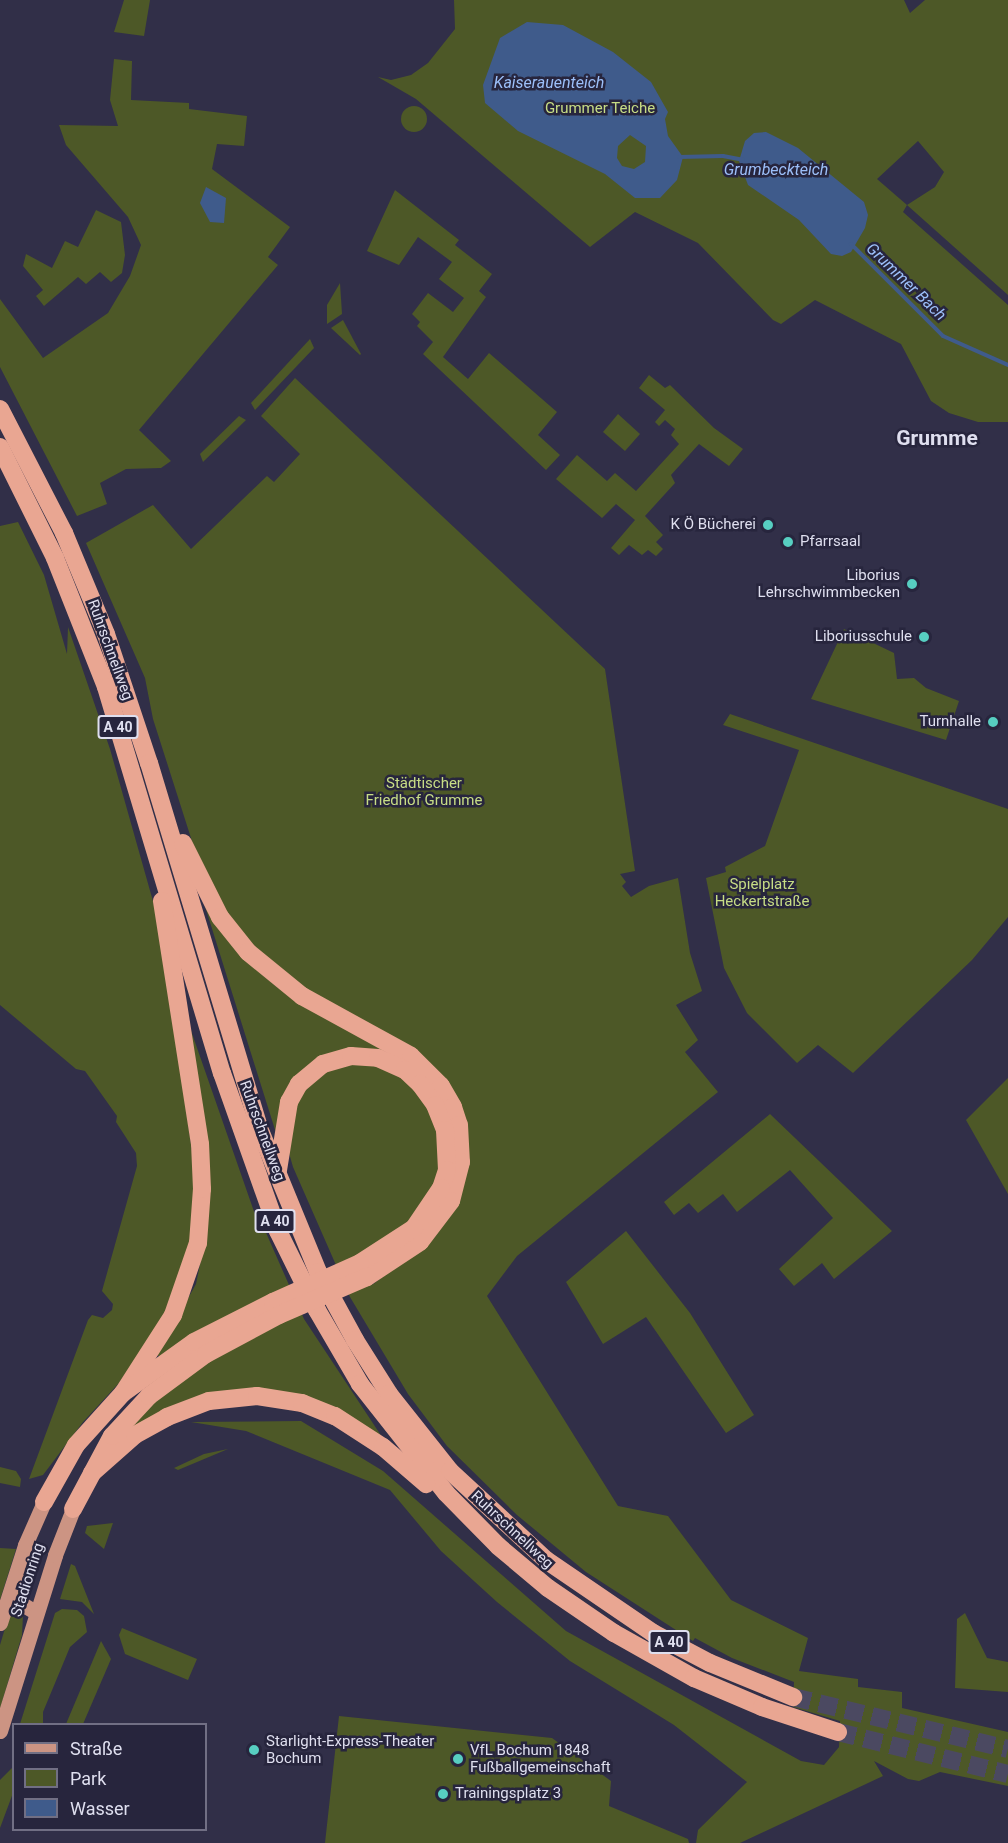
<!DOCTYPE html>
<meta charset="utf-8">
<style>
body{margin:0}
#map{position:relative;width:1008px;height:1843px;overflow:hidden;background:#312f48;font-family:Roboto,sans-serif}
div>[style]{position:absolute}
.green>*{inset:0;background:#4d5827}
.round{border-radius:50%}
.water>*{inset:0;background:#3f5b8b}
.stream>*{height:4px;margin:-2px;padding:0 2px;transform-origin:2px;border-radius:2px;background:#3f5b8b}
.highway-tunnel>*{height:18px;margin-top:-9px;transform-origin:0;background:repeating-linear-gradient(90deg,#4b4961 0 18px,transparent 0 27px)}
.major>*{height:15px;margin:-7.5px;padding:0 7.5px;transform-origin:7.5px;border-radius:7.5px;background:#cc9483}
.highway>*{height:18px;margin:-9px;padding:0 9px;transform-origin:9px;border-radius:9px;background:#e9a692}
.highway-bridge>*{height:18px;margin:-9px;padding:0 9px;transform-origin:9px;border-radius:9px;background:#e9a692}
.dots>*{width:16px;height:16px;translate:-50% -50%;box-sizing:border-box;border:3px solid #27253d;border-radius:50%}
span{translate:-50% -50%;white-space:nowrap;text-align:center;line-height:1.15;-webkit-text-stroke:5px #27253d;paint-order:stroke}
.shield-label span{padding:2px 4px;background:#27253d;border:2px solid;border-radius:4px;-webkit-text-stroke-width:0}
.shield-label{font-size:14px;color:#dfdfef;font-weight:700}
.park-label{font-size:15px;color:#c7dd85}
.poi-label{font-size:15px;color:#dfdfef}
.right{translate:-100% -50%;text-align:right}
.left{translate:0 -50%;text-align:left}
.street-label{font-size:15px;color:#dfdfef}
.water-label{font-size:16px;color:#9cbff9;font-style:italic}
.district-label{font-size:21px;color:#dfdfef;font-weight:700}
.legend{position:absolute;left:12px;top:1723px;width:195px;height:108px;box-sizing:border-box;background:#27253d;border:2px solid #716f84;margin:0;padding:8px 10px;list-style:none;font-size:18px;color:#dfdfef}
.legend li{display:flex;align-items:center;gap:12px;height:30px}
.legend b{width:30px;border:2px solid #716f84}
</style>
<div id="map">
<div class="green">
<i style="clip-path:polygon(124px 0,150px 0,144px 36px,114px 32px)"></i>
<i style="clip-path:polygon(evenodd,454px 0,904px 0,910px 13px,925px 0,1008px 0,1008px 295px,907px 205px,903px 212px,1008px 305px,1008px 422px,978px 422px,949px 413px,931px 401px,901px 344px,815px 300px,781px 324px,773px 320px,698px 243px,635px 212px,590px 247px,416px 99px,378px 77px,391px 80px,411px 75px,428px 63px,455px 29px,454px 0,918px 141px,944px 172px,935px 187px,907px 205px,877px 179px,918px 141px)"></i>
<i style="clip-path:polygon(114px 59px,132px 61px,131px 100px,189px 103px,189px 109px,247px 116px,244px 146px,217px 144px,212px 169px,290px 227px,268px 257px,278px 265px,139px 430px,171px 461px,161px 468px,126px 469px,100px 483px,107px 504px,77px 516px,0 367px,0 299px,43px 358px,108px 313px,130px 276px,141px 245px,128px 217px,66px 145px,59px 125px,118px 126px,110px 100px)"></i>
<i class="round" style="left:401px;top:106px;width:26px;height:26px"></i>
<i style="clip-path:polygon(395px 190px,459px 240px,455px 245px,492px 274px,479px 291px,486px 297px,443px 357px,468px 379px,489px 353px,557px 412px,538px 435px,560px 455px,546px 470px,423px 354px,433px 342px,417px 326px,420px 322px,412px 314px,428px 293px,453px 312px,464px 298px,439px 279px,452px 262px,418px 237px,399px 265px,367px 251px)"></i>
<i style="clip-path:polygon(96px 210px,121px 222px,125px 255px,122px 273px,111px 282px,100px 272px,86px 284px,78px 277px,44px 306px,36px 296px,43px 290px,23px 266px,26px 254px,52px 268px,65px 241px,78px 247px)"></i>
<i style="clip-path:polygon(340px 283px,342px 314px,327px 324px,327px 305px)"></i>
<i style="clip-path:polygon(343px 320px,361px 354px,360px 355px,331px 328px)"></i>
<i style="clip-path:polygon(310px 339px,314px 348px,255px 410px,251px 403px)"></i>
<i style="clip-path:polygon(649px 375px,665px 388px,670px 385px,714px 428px,743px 449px,729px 466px,699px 444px,671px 475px,675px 483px,645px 516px,663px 535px,656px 542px,663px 549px,656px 556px,648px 550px,642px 555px,629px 545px,619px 555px,611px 548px,635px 520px,616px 504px,602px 518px,556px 479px,577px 455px,607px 481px,615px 473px,636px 491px,679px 444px,671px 435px,675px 429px,665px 420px,659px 426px,655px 422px,665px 410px,639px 388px)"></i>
<i style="clip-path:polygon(295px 378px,605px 669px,635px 871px,620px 874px,626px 882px,622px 886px,631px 897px,649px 886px,678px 878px,690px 953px,702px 991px,676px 1005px,698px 1040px,685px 1052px,718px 1092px,517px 1256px,487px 1296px,618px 1506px,668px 1516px,731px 1600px,808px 1638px,799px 1671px,858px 1679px,858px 1687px,902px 1692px,902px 1708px,1008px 1732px,1008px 1786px,940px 1772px,919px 1781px,908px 1779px,874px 1761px,883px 1776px,740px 1843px,696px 1843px,698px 1830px,747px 1782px,674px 1725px,570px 1661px,497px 1602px,441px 1551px,390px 1490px,246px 1431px,191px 1422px,301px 1421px,383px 1471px,566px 1631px,801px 1761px,824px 1765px,839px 1747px,840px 1721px,793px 1707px,794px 1682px,732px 1658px,695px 1638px,693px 1641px,586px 1572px,517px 1515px,447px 1446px,408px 1394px,350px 1297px,293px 1167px,289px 1153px,298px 1098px,323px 1072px,348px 1064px,379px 1064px,411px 1082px,433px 1114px,441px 1156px,434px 1190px,372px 1285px,434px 1238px,457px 1204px,457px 1100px,288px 980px,235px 927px,198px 860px,153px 719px,145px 678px,86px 543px,153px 505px,191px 549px,267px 476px,274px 482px,300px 454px,261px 416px)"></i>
<i style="clip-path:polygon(618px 414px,640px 434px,625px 451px,603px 432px)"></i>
<i style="clip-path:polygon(239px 416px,246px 420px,203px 462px,200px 454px)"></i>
<i style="clip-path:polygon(18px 522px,44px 575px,67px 654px,68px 627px,110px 749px,160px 926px,193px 1158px,194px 1225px,174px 1301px,119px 1383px,83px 1422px,43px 1475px,29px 1479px,88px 1320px,92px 1315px,103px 1318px,112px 1310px,113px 1304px,102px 1291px,137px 1166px,136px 1153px,116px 1122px,117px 1116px,85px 1071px,76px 1069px,0 1005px,0 526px)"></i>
<i style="clip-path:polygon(844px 629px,894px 653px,897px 679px,914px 678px,926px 688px,959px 701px,946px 740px,811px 699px)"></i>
<i style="clip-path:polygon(730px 714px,1008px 809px,1008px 917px,972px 960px,853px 1073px,818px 1045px,797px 1063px,747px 1013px,724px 968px,706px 878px,726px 872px,725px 867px,765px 846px,799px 750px,723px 725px)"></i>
<i style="clip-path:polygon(203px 900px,257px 970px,277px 987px,390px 1050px,322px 1059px,276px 1133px)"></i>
<i style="clip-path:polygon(188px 1022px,257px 1220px,260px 1219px,304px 1319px,384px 1440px,276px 1392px,133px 1428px,129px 1424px,160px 1358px,157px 1354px,196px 1284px,205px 1240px)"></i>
<i style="clip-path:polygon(1008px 1078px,1008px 1194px,966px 1120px)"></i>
<i style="clip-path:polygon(770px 1114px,892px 1231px,834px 1279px,822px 1263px,794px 1286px,779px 1269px,833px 1218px,790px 1170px,737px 1212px,723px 1194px,698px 1213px,689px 1203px,674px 1215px,664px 1202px)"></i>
<i style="clip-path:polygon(626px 1231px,690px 1313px,754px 1415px,726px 1433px,646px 1317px,603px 1344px,566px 1282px)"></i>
<i style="clip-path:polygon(228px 1449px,178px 1470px,174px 1468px,204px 1454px)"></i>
<i style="clip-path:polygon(0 1467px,16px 1471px,21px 1479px,20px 1487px,0 1483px)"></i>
<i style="clip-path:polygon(113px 1523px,104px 1549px,85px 1533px,87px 1526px)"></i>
<i style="clip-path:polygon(0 1548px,16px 1549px,0 1600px)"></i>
<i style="clip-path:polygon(29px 1551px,42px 1556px,27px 1602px,14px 1599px)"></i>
<i style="clip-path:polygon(71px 1564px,75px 1566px,94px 1614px,82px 1602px,60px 1599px)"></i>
<i style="clip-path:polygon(62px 1609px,77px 1610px,84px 1616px,87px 1632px,70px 1647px,43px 1712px,43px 1724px,20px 1724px,55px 1613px)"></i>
<i style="clip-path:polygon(16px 1612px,23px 1615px,22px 1635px,0 1709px,0 1645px,9px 1615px)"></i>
<i style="clip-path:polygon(965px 1613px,987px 1658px,1008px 1662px,1008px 1692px,955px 1688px,957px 1619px)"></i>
<i style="clip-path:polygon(122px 1628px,197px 1659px,188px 1680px,125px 1654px,119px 1635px)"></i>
<i style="clip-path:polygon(101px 1641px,111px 1659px,83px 1724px,66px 1724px)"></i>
<i style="clip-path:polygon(339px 1716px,552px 1738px,611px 1781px,609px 1806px,688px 1839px,689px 1843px,325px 1843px)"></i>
<i style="clip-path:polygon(13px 1767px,13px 1793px,0 1828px,0 1780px)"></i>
</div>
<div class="water">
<i style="clip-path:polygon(evenodd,527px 22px,563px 25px,613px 52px,651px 82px,668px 112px,665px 119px,668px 136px,683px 157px,677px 180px,660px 198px,635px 198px,605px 174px,518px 131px,485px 103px,483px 85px,500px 38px,527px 22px,630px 135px,646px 146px,645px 162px,634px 169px,622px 166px,617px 158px,618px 146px,630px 135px)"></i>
<i style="clip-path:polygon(766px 132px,798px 148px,864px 202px,868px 215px,865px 228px,851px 252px,842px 256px,831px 254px,799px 220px,748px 185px,739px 161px,745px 141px,754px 133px)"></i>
<i style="clip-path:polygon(206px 187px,226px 198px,224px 223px,210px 222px,200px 203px)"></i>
</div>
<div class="stream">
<i style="left:679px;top:157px;width:44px;rotate:-1.3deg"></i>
<i style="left:723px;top:156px;width:20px;rotate:11deg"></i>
<i style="left:851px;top:244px;width:130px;rotate:45deg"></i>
<i style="left:943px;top:336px;width:71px;rotate:24deg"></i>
</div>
<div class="highway-tunnel">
<i style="left:793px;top:1697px;width:221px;rotate:13.6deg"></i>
<i style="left:838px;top:1732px;width:175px;rotate:13.9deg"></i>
</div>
<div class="major">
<i style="left:6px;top:1604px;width:16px"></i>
<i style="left:22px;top:1604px;width:17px;rotate:31deg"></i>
<i style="left:0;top:1623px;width:82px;rotate:-72.2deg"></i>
<i style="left:25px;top:1545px;width:47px;rotate:-66.2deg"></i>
<i style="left:0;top:1731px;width:184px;rotate:-72.6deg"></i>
<i style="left:55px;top:1555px;width:49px;rotate:-68.6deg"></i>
</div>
<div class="highway">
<i style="left:0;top:409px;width:140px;rotate:62.7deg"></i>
<i style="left:64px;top:533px;width:109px;rotate:67.4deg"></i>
<i style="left:106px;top:634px;width:136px;rotate:71.6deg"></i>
<i style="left:149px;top:763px;width:387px;rotate:73.2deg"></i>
<i style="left:261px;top:1133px;width:150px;rotate:67.7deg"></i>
<i style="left:318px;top:1272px;width:77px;rotate:61.4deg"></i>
<i style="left:355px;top:1340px;width:64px;rotate:57.8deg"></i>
<i style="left:389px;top:1394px;width:98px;rotate:51.6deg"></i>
<i style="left:450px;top:1471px;width:131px;rotate:42.8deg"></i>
<i style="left:546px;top:1560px;width:130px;rotate:34.3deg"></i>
<i style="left:653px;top:1633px;width:64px;rotate:27.8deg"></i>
<i style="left:710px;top:1663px;width:90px;rotate:22.3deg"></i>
<i style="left:0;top:447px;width:124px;rotate:63.6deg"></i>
<i style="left:55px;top:558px;width:139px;rotate:68.4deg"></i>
<i style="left:106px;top:687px;width:403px;rotate:73.3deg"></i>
<i style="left:222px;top:1073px;width:168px;rotate:70.5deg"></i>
<i style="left:278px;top:1231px;width:88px;rotate:63.7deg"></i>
<i style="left:317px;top:1310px;width:86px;rotate:59.8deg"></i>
<i style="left:360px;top:1384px;width:139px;rotate:51.7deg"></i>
<i style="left:446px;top:1493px;width:74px;rotate:45.5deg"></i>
<i style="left:498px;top:1546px;width:65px;rotate:40deg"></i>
<i style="left:548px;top:1588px;width:80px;rotate:34.3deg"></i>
<i style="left:614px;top:1633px;width:92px;rotate:29.4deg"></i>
<i style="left:694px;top:1678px;width:74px;rotate:23.1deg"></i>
<i style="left:762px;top:1707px;width:80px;rotate:18.2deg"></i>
<i style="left:183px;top:843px;width:83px;rotate:63.4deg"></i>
<i style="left:220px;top:917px;width:45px;rotate:51.3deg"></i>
<i style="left:248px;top:952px;width:70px;rotate:39.2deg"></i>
<i style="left:302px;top:996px;width:124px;rotate:28.8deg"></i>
<i style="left:411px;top:1056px;width:42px;rotate:45deg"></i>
<i style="left:441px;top:1086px;width:24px;rotate:60deg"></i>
<i style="left:453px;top:1107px;width:19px;rotate:72deg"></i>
<i style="left:459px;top:1125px;width:37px;rotate:87deg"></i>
<i style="left:461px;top:1162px;width:40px;rotate:104.4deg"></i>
<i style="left:451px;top:1201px;width:51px;rotate:127.1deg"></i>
<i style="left:420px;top:1242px;width:64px;rotate:146.6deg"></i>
<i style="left:278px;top:1170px;width:69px;rotate:-80.8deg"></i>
<i style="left:289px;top:1102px;width:21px;rotate:-61deg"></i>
<i style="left:299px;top:1084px;width:31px;rotate:-40deg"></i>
<i style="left:323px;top:1064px;width:29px;rotate:-16deg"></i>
<i style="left:351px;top:1056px;width:27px;rotate:4deg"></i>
<i style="left:378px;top:1058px;width:30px;rotate:24deg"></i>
<i style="left:405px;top:1070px;width:21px;rotate:43deg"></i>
<i style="left:420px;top:1084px;width:26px;rotate:54deg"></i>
<i style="left:435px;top:1105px;width:27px;rotate:68deg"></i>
<i style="left:445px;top:1130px;width:40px;rotate:87.1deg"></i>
<i style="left:447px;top:1170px;width:19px;rotate:108deg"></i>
<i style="left:441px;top:1188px;width:48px;rotate:124deg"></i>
<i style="left:414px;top:1228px;width:64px;rotate:147.1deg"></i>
<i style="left:123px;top:1393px;width:93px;rotate:-57.3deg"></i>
<i style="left:173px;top:1315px;width:76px;rotate:-70.9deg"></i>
<i style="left:198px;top:1243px;width:54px;rotate:-85.8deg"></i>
<i style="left:202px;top:1189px;width:45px;rotate:-92.5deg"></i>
<i style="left:200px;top:1144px;width:246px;rotate:-98.9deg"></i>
<i style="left:92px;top:1473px;width:57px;rotate:-41.5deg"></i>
<i style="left:135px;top:1435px;width:37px;rotate:-29deg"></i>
<i style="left:167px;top:1417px;width:45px;rotate:-20.9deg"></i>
<i style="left:209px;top:1401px;width:48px;rotate:-5.9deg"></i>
<i style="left:257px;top:1396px;width:46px;rotate:8.8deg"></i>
<i style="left:302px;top:1403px;width:35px;rotate:22deg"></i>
<i style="left:335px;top:1416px;width:57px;rotate:32.9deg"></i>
<i style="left:383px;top:1447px;width:57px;rotate:40.7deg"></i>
<i style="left:44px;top:1502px;width:65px;rotate:-60.7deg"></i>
<i style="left:76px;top:1445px;width:70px;rotate:-47.9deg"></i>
<i style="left:123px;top:1393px;width:87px;rotate:-35.7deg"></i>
<i style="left:194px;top:1342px;width:89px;rotate:-26.9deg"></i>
<i style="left:73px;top:1509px;width:83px;rotate:-61.9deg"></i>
<i style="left:112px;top:1436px;width:54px;rotate:-47.2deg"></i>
<i style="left:149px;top:1396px;width:71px;rotate:-36.4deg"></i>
<i style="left:206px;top:1354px;width:83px;rotate:-28.1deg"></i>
</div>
<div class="highway-bridge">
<i style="left:273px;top:1302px;width:95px;rotate:-24.1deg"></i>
<i style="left:279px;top:1315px;width:96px;rotate:-23.4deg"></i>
</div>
<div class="dots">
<i style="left:768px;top:525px;background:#57cec1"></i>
<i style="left:788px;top:542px;background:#57cec1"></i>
<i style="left:912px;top:584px;background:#57cec1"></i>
<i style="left:924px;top:637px;background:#57cec1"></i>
<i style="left:993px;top:722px;background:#57cec1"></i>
<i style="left:254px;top:1750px;background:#57cec1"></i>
<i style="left:458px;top:1759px;background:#57cec1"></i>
<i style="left:443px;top:1794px;background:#57cec1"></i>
</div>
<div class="shield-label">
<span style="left:118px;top:727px">A 40</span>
<span style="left:275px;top:1221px">A 40</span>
<span style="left:669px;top:1642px">A 40</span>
</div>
<div class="park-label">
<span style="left:600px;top:109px">Grummer Teiche</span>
<span style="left:424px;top:792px">Städtischer<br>Friedhof Grumme</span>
<span style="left:762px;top:893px">Spielplatz<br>Heckertstraße</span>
</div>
<div class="poi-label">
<span class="right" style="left:756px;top:525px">K Ö Bücherei</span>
<span class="left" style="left:800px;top:542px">Pfarrsaal</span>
<span class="right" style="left:900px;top:584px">Liborius<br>Lehrschwimmbecken</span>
<span class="right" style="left:912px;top:637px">Liboriusschule</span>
<span class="right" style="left:981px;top:722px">Turnhalle</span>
<span class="left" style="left:266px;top:1750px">Starlight-Express-Theater<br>Bochum</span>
<span class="left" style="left:470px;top:1759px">VfL Bochum 1848<br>Fußballgemeinschaft</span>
<span class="left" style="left:455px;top:1794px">Trainingsplatz 3</span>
</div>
<div class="street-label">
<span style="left:110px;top:650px;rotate:70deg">Ruhrschnellweg</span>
<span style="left:262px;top:1131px;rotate:70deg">Ruhrschnellweg</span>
<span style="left:512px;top:1530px;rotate:43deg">Ruhrschnellweg</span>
<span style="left:28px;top:1580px;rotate:-72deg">Stadionring</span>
</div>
<div class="water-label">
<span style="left:549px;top:83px">Kaiserauenteich</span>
<span style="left:776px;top:170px">Grumbeckteich</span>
<span style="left:906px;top:282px;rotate:44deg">Grummer Bach</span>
</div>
<div class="district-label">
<span style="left:937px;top:438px">Grumme</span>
</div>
<ul class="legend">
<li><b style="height:8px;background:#cc9483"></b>Straße</li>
<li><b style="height:16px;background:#4d5827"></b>Park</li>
<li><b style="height:16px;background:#3f5b8b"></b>Wasser</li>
</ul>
</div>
